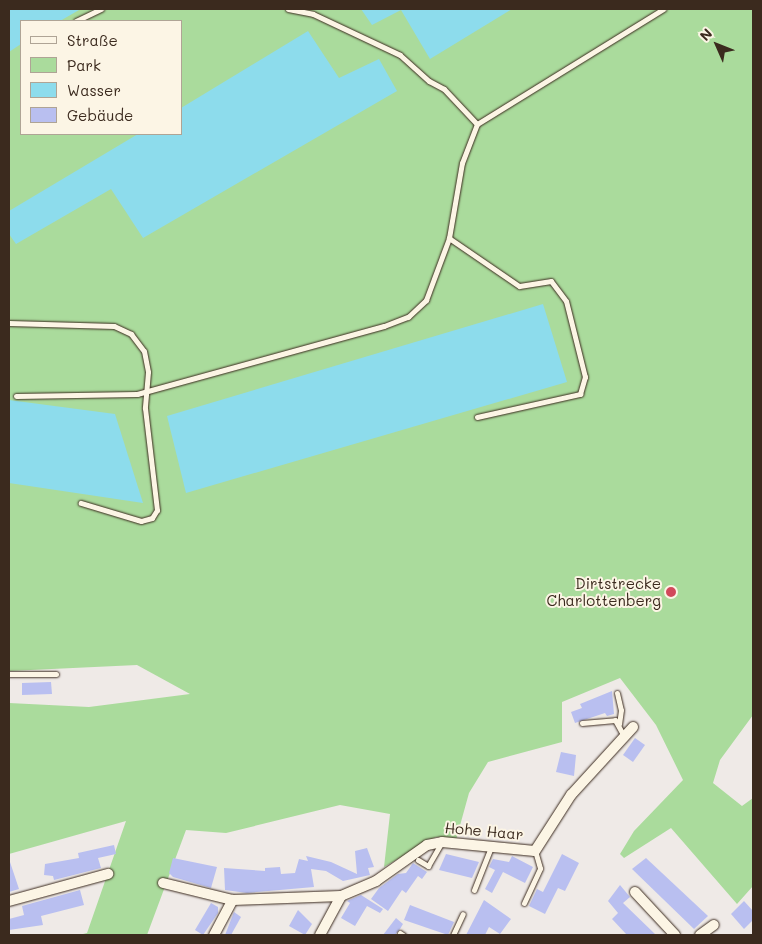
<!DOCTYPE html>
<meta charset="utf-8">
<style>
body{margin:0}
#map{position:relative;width:762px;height:944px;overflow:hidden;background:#efeae7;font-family:Mali,sans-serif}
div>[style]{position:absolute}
.green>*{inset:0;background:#aadb9c}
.water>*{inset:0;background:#8ddcec}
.building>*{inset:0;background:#b9bff0}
.roads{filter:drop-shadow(0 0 1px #3b2a1e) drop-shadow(0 0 1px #3b2a1e)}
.service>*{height:5px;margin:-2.5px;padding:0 2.5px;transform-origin:2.5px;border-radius:2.5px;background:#fcf5e5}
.minor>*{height:10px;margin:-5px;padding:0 5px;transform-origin:5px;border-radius:5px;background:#fcf5e5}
.dots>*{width:14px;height:14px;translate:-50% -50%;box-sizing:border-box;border:2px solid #fcf5e5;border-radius:50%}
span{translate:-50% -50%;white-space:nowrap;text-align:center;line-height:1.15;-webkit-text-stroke:4px #fcf5e5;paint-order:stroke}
.poi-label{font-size:15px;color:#3b2a1e}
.right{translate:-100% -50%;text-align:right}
.street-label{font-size:15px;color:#3b2a1e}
.frame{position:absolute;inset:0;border:10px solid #3b2a1e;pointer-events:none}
.legend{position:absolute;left:20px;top:20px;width:162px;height:115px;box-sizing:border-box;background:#fcf5e5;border:1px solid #afa495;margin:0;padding:6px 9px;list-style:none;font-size:15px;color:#3b2a1e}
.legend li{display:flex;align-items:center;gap:10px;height:25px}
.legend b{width:25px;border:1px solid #afa495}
.north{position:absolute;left:692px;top:20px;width:50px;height:50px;-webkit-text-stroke:4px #fcf5e5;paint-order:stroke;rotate:314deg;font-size:14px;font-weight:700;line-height:20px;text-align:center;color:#3b2a1e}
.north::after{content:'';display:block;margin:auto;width:18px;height:22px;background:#3b2a1e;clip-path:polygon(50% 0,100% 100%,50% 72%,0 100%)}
</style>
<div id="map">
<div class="green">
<i style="clip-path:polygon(evenodd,9px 9px,753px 9px,753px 715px,720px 760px,713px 783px,742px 806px,753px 798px,753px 886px,737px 904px,671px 828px,624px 858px,620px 854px,634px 831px,683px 780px,656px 725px,620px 678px,562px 702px,562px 742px,488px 762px,469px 793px,456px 840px,436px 837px,384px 867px,390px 814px,340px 805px,226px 833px,186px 830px,147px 935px,79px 935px,87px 933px,126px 821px,9px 854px,9px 703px,89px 707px,190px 694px,137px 665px,9px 671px,9px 9px,21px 21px,181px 21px,181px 134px,21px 134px,21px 21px)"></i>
</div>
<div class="water">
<i style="clip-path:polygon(9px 9px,79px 9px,79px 10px,60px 21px,21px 21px,21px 44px,9px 52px)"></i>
<i style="clip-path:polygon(361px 9px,512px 9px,430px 59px,401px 10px,372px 25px)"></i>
<i style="clip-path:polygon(308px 31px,339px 78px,379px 59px,397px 91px,143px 238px,111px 189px,16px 244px,9px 234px,9px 211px,138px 134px,181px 134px,181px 108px)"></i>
<i style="clip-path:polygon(543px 304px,567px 382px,186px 493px,167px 416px)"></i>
<i style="clip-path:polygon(9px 400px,115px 414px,143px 503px,9px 483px)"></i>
</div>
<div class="building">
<i style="clip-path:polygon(51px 682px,52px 694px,22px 695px,22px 683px)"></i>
<i style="clip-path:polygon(612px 691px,614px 714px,607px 716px,605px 713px,575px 723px,571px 712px,582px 708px,580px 704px)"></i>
<i style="clip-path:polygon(635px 738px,645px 745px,633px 762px,623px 755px)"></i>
<i style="clip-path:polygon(561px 752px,576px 755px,574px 776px,556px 772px)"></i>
<i style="clip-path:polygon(114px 845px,116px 854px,98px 858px,101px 868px,54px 880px,53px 876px,44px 875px,45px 864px,79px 858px,78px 853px)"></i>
<i style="clip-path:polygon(367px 848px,374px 867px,368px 868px,370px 875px,343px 881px,326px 871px,311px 869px,314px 887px,247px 893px,225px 890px,224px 868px,265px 871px,265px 868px,280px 867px,281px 874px,295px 873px,299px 859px,308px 861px,306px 856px,331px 862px,357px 874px,355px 851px)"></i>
<i style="clip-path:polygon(446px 854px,479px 862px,472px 878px,439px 870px)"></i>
<i style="clip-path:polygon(562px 854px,579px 863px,565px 891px,558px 888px,545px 914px,529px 906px,537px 889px,543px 892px)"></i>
<i style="clip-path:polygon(512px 856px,533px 867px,525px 883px,503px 872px,492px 893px,485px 889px,495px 870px,489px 867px,493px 859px,509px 862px)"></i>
<i style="clip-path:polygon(173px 858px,217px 867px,211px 888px,173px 877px,169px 873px)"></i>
<i style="clip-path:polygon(646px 858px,708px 916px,694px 929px,632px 869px)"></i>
<i style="clip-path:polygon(10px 862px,19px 889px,9px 892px,9px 863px)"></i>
<i style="clip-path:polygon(413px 863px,427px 872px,422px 879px,418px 876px,406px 893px,402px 890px,388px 911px,371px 899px,379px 888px,398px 874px,406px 873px)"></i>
<i style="clip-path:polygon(620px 885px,630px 897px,623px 903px,656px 935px,627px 935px,612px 919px,618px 913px,608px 901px)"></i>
<i style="clip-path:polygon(80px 890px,84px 905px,41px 916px,43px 925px,9px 930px,9px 919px,24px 915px,22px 906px)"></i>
<i style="clip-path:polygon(361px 895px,383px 909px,380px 913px,367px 906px,355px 926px,341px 918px,350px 903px,347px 901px)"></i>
<i style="clip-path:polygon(484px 900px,511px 919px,500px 934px,489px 927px,485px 935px,466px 935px)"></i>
<i style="clip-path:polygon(744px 901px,753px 911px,753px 920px,744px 929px,731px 914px)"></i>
<i style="clip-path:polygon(211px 903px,218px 907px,218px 913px,203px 935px,195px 930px)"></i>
<i style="clip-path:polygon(410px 905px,454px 922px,448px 935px,404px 920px)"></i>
<i style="clip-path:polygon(298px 910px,312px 924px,305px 935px,289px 926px)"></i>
<i style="clip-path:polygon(234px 912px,241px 917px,231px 935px,225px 935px)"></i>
<i style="clip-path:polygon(396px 918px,403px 924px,400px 929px,395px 935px,383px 935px)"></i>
</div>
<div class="roads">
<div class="service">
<i style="left:288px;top:9px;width:25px;rotate:11deg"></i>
<i style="left:313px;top:14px;width:96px;rotate:25.2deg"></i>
<i style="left:400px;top:55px;width:39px;rotate:42deg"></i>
<i style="left:429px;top:81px;width:17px;rotate:28deg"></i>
<i style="left:444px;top:89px;width:48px;rotate:46.7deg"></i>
<i style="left:76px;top:21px;width:28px;rotate:-26deg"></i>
<i style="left:9px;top:323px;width:105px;rotate:1.6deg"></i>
<i style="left:114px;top:326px;width:19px;rotate:25deg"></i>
<i style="left:131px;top:334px;width:21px;rotate:53deg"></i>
<i style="left:144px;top:351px;width:21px;rotate:79deg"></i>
<i style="left:148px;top:372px;width:36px;rotate:95deg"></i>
<i style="left:145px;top:408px;width:103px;rotate:83.3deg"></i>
<i style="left:157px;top:510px;width:9px;rotate:122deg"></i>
<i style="left:152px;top:518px;width:11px;rotate:165deg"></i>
<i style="left:141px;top:521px;width:63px;rotate:-163.3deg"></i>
<i style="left:16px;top:396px;width:121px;rotate:-0.9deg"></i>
<i style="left:137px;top:394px;width:256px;rotate:-15.4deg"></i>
<i style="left:384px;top:326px;width:26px;rotate:-21deg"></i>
<i style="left:408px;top:317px;width:25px;rotate:-43deg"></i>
<i style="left:426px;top:300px;width:66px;rotate:-69.6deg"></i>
<i style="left:477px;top:417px;width:106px;rotate:-12.6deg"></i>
<i style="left:580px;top:394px;width:18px;rotate:-74deg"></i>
<i style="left:585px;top:377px;width:78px;rotate:-104deg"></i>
<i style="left:566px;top:301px;width:25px;rotate:-127deg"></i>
<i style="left:551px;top:281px;width:32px;rotate:171deg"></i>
<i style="left:519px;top:286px;width:85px;rotate:-145.6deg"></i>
<i style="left:449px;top:238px;width:76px;rotate:-80.2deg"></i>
<i style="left:462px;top:163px;width:42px;rotate:-69deg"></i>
<i style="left:477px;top:124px;width:219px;rotate:-31.7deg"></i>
<i style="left:9px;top:674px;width:47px"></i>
<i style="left:617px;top:693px;width:17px;rotate:77deg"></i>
<i style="left:621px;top:710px;width:14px;rotate:98deg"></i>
<i style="left:582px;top:723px;width:33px;rotate:-5deg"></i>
<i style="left:615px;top:720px;width:18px;rotate:61deg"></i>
<i style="left:418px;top:860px;width:12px;rotate:31deg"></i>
<i style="left:428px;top:866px;width:28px;rotate:-60deg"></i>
<i style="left:474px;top:890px;width:46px;rotate:-68.4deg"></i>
<i style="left:524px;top:903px;width:38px;rotate:-65deg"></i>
<i style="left:540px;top:868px;width:18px;rotate:-106deg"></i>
<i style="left:400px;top:933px;width:4px;rotate:34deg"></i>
<i style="left:453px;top:935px;width:23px;rotate:-65deg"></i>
</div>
<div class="minor">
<i style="left:163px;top:883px;width:72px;rotate:13.7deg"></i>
<i style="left:233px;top:900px;width:108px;rotate:-2.1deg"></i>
<i style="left:635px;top:892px;width:59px;rotate:47.1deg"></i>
<i style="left:9px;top:901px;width:103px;rotate:-15.3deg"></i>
<i style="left:214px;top:935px;width:40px;rotate:-62deg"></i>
<i style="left:320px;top:935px;width:44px;rotate:-61.7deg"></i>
<i style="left:341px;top:896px;width:38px;rotate:-23deg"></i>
<i style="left:376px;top:881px;width:62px;rotate:-35.2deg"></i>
<i style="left:427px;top:845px;width:15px;rotate:-11deg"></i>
<i style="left:442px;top:842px;width:93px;rotate:5.5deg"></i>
<i style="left:535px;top:851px;width:67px;rotate:-57.3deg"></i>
<i style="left:571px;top:795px;width:92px;rotate:-47.6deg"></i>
<i style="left:700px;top:935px;width:17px;rotate:-36deg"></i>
</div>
</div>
<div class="dots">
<i style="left:671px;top:592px;background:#d1495b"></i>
</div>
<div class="poi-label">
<span class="right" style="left:661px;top:592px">Dirtstrecke<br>Charlottenberg</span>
</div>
<div class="street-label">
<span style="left:484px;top:831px;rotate:5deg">Hohe Haar</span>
</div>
<div class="frame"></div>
<ul class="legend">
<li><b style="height:6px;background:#fcf5e5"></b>Straße</li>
<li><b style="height:14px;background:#aadb9c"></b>Park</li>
<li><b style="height:14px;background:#8ddcec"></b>Wasser</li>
<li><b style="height:14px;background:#b9bff0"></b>Gebäude</li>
</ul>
<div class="north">N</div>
</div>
